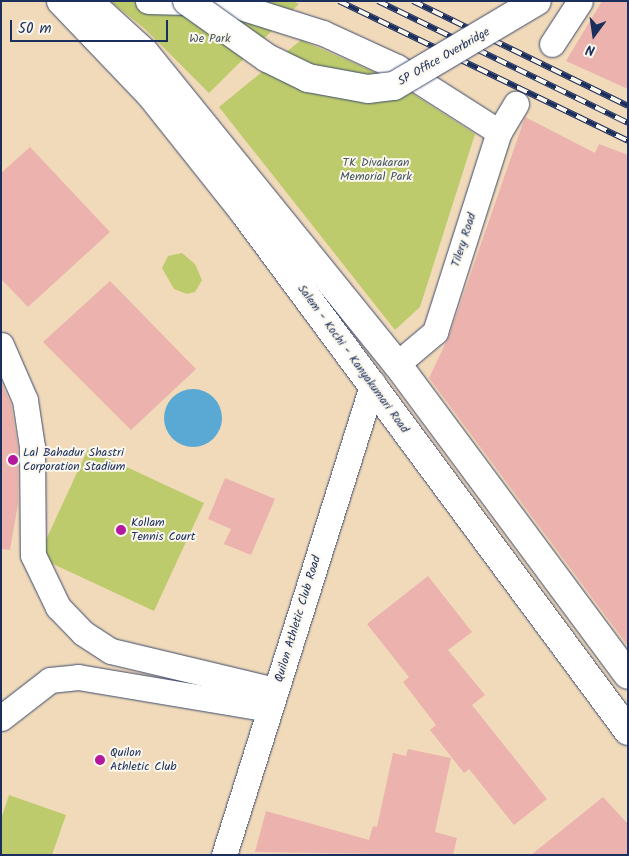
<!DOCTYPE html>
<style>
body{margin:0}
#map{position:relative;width:629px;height:856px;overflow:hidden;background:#f1daba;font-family:Kalam,sans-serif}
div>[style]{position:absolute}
.green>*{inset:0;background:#bdcb6d}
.water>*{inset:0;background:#5aa9d4}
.round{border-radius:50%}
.building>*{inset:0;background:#ebb2ae}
.roads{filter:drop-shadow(0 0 1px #3b496c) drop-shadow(0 0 1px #3b496c)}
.minor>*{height:25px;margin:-12.5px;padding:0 12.5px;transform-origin:12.5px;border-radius:12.5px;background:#fff}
.major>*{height:28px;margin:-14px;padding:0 14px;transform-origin:14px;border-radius:14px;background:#fff}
.rail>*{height:5.5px;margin-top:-2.75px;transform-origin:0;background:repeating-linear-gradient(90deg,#fbf7ec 0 11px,#1b2f5e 0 22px);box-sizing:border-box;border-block:1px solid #1b2f5e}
.bridges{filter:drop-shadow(0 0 1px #3b496c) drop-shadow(0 0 1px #3b496c)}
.major-bridge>*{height:28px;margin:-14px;padding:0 14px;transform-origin:14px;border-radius:14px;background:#fff}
.dots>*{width:14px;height:14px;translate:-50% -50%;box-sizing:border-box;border:2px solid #fbf7ec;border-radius:50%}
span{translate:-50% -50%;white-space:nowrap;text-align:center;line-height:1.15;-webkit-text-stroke:4px #fbf7ec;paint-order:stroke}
.park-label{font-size:12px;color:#445662}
.street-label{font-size:12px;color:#1b2f5e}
.poi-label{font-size:12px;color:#1b2f5e}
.left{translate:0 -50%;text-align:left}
.frame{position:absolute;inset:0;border:2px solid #1b2f5e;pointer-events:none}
.north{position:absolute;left:569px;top:10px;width:50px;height:50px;-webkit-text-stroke:4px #fbf7ec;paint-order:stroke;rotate:194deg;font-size:14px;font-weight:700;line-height:20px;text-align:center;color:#1b2f5e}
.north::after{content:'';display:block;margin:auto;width:18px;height:22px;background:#1b2f5e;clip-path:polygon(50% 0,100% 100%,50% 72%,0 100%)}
.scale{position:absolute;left:10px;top:20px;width:158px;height:22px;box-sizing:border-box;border:2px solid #1b2f5e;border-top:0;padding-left:6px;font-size:15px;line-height:18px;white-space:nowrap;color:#1b2f5e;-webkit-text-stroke:4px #fbf7ec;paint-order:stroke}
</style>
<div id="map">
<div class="green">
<i style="clip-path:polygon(110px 1px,293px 1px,299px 4px,209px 93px,145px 29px)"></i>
<i style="clip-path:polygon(301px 40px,388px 78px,475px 134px,420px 307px,395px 330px,219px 107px)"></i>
<i style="clip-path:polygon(182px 253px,195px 264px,202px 280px,195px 292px,187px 294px,174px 289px,162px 268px,168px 256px)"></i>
<i style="clip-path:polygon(88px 449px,204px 503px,154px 611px,38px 557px)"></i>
<i style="clip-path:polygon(9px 795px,66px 815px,52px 855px,1px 855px,1px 819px)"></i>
</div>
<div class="water">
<i class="round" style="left:164px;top:389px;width:58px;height:58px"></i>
</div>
<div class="building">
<i style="clip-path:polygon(602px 1px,628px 1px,628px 89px,566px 61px)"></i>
<i style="clip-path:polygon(525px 117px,595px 153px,599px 144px,628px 155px,628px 646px,429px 378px,449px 336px)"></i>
<i style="clip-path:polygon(30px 147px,110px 232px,28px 307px,1px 279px,1px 173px)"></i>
<i style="clip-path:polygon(110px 281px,196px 369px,131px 430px,43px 342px)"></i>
<i style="clip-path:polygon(1px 382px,11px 404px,18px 448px,18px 504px,10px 550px,1px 549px)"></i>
<i style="clip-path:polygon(225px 478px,275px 499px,251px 555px,224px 544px,231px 529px,208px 519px)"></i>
<i style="clip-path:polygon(428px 576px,472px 632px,448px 650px,485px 695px,472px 705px,547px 799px,514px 825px,469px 769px,464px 773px,430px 730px,436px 725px,403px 682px,409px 677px,367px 624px)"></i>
<i style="clip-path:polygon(408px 749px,451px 758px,435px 832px,457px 838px,453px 855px,255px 852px,266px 811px,369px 840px,373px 826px,377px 827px,393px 753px,406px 756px)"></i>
<i style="clip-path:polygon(603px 797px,628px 824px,628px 855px,531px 855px)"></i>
</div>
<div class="roads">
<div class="minor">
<i style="left:148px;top:1px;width:80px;rotate:1.4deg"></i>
<i style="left:228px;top:3px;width:100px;rotate:17.5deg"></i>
<i style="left:323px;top:33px;width:81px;rotate:24.7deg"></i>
<i style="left:397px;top:67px;width:121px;rotate:32.5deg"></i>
<i style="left:552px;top:44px;width:51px;rotate:-56.9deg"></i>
<i style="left:1px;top:345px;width:60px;rotate:66.4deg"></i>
<i style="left:25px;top:400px;width:48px;rotate:81.5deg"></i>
<i style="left:32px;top:447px;width:108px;rotate:89.5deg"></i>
<i style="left:33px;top:555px;width:58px;rotate:64.3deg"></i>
<i style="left:58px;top:607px;width:36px;rotate:46deg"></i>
<i style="left:83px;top:633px;width:33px;rotate:33deg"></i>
<i style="left:111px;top:651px;width:169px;rotate:13.4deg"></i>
<i style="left:397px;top:364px;width:50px;rotate:-40.1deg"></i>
<i style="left:435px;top:332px;width:210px;rotate:-72.3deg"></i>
<i style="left:499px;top:132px;width:33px;rotate:-59deg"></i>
<i style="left:1px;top:718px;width:62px;rotate:-37.8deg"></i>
<i style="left:50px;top:680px;width:28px;rotate:-6deg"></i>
<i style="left:78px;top:677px;width:194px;rotate:9.5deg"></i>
<i style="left:224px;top:855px;width:495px;rotate:-72.5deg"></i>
</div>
<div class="major">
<i style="left:61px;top:1px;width:129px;rotate:46.3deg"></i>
<i style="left:150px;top:94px;width:149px;rotate:51.5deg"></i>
<i style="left:243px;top:211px;width:647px;rotate:53.48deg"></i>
<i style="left:88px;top:1px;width:77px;rotate:42.4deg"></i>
<i style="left:145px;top:53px;width:400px;rotate:51deg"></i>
<i style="left:397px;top:364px;width:387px;rotate:53.4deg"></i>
</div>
</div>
<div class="rail">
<i style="left:339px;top:1px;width:321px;rotate:25.8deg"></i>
<i style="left:378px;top:1px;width:278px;rotate:26deg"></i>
<i style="left:413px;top:1px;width:239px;rotate:26deg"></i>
</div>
<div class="bridges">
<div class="major-bridge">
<i style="left:187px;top:1px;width:98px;rotate:35.5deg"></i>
<i style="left:267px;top:58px;width:46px;rotate:26deg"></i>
<i style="left:308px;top:78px;width:61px;rotate:10.4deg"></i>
<i style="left:368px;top:89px;width:26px;rotate:-7deg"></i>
<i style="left:394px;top:86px;width:166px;rotate:-30.7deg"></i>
</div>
</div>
<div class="dots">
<i style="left:13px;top:460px;background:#b5179e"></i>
<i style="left:121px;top:530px;background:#b5179e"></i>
<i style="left:100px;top:760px;background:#b5179e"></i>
</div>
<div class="park-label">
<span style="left:210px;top:39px">We Park</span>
<span style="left:376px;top:170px">TK Divakaran<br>Memorial Park</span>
</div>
<div class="street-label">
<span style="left:444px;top:57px;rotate:-30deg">SP Office Overbridge</span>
<span style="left:464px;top:240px;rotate:-72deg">Tilery Road</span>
<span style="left:353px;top:359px;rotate:54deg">Salem - Kochi - Kanyakumari Road</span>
<span style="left:298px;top:619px;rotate:-73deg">Quilon Athletic Club Road</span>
</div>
<div class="poi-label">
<span class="left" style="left:23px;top:460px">Lal Bahadur Shastri<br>Corporation Stadium</span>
<span class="left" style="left:131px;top:530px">Kollam<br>Tennis Court</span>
<span class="left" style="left:110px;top:760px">Quilon<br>Athletic Club</span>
</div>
<div class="frame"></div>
<div class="north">N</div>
<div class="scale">50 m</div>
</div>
